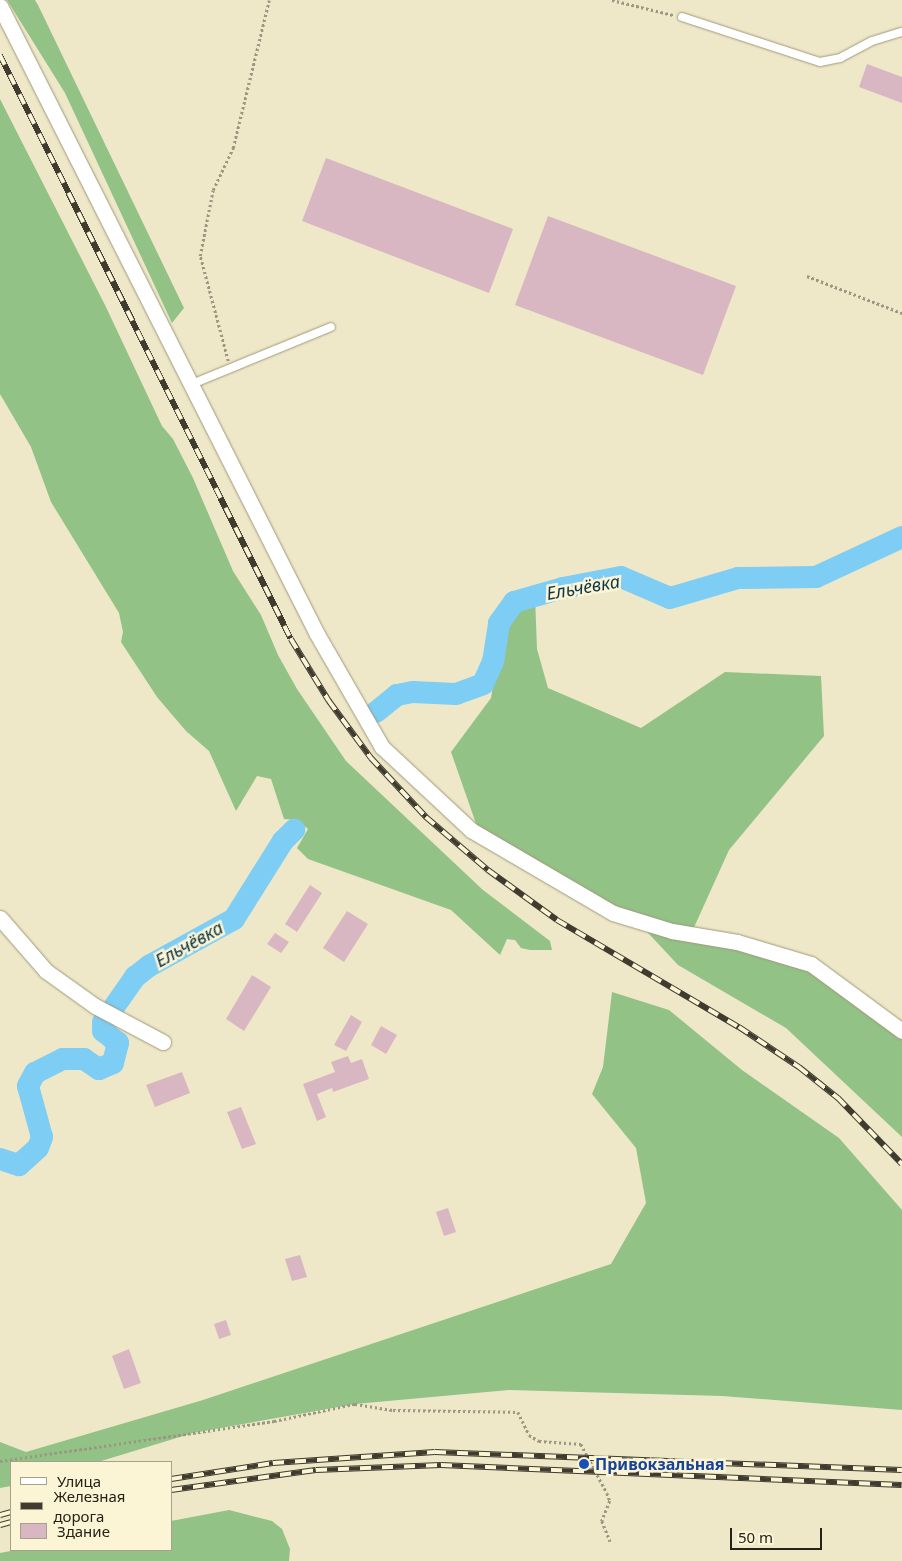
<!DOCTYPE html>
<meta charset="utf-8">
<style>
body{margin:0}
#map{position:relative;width:902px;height:1561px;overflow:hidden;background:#eee8c9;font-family:"Noto Sans",sans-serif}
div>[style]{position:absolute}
.forest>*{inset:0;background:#93c286}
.river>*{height:22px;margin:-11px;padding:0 11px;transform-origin:11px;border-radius:11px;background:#7dcdf4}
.building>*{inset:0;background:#d8b7c2}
.path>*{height:2.5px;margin-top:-1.25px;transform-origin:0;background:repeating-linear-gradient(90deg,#9c9780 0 2.5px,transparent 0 5px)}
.roads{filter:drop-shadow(0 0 1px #9f9a7d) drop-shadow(0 0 1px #9f9a7d)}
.service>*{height:8px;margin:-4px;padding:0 4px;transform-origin:4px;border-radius:4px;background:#fff}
.minor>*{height:15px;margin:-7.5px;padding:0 7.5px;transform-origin:7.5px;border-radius:7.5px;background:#fff}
.rail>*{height:5.5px;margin-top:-2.75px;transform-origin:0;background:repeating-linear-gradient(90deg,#fbf5d6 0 11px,#3f3b2e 0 22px);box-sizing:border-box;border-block:1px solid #3f3b2e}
.dots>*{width:14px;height:14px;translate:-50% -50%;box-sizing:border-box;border:2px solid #fbf5d6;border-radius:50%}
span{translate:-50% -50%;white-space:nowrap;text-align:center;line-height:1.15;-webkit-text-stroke:5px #fbf5d6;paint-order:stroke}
.transit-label{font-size:16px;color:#164399;font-weight:700}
.left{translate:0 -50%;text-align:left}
.water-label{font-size:18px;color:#113546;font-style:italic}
.legend{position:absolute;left:10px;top:1461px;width:162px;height:90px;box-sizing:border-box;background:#fbf5d6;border:1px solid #a5a18a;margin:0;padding:6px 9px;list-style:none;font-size:15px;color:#252217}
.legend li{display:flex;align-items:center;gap:10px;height:25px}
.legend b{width:25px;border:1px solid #a5a18a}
.scale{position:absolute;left:730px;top:1528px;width:92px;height:22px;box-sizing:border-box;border:2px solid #252217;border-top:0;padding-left:6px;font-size:15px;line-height:18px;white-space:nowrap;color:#252217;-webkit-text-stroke:4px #fbf5d6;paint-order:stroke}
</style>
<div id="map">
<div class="forest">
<i style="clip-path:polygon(7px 0,35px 0,38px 5px,184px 308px,172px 323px,65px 93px)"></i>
<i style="clip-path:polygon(0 99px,105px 305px,162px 426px,173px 439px,193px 478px,233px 571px,261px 615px,278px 655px,297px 689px,346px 761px,483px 890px,550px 941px,552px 950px,530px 950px,521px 948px,515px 940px,507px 939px,500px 955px,451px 910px,308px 859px,297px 848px,308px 829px,297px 820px,284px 819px,271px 779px,257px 776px,236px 811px,209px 751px,186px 731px,157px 697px,121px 642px,123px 632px,119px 613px,51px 502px,31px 447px,0 394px)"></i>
<i style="clip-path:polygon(535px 596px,537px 649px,548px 688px,641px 728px,725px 672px,821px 676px,824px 736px,729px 850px,691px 934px,811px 964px,902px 1031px,902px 1137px,786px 1028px,678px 965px,636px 920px,480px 835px,451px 752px,491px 698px,504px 616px)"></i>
<i style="clip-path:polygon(612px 992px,669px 1010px,742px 1070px,839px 1138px,902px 1210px,902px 1410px,722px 1396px,509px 1390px,355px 1404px,193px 1433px,98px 1462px,11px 1462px,11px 1486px,0 1488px,0 1442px,26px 1452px,203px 1400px,611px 1264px,646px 1203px,636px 1148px,592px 1094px,603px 1067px)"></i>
<i style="clip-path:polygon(229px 1510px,272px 1521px,282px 1529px,290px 1549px,289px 1561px,0 1561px,0 1553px,16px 1550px,171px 1550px,171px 1521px)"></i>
</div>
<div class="river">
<i style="left:376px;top:712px;width:27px;rotate:-39deg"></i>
<i style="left:397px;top:695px;width:16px;rotate:-11deg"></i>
<i style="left:413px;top:692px;width:43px;rotate:2.7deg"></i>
<i style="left:456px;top:694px;width:29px;rotate:-20deg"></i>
<i style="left:483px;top:684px;width:24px;rotate:-66deg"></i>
<i style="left:493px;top:662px;width:39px;rotate:-81deg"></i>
<i style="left:499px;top:623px;width:26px;rotate:-54deg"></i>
<i style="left:514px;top:602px;width:51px;rotate:-15.9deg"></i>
<i style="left:563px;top:588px;width:59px;rotate:-10.7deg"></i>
<i style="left:621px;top:577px;width:53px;rotate:23.2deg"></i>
<i style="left:670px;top:598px;width:71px;rotate:-16.4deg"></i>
<i style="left:738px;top:578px;width:78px;rotate:-0.7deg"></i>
<i style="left:816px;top:577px;width:95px;rotate:-24.9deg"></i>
<i style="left:114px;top:1007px;width:37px;rotate:-55deg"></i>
<i style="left:135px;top:977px;width:18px;rotate:-38deg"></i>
<i style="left:149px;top:966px;width:97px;rotate:-28.9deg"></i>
<i style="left:234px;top:919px;width:92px;rotate:-57.9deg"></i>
<i style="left:283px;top:841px;width:16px;rotate:-45deg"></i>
<i style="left:0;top:1159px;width:20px;rotate:18deg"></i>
<i style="left:19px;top:1165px;width:25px;rotate:-42deg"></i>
<i style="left:38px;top:1148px;width:12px;rotate:-70deg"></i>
<i style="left:42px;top:1137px;width:53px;rotate:-105.4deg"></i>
<i style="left:28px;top:1086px;width:15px;rotate:-62deg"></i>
<i style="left:35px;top:1073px;width:31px;rotate:-27deg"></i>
<i style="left:63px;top:1059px;width:21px"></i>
<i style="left:84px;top:1059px;width:18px;rotate:34deg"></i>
<i style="left:99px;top:1069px;width:15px;rotate:-23deg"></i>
<i style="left:113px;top:1063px;width:21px;rotate:-76deg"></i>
<i style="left:118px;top:1043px;width:19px;rotate:-141deg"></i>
<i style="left:103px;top:1031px;width:9px;rotate:-90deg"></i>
</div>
<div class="building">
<i style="clip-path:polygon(867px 64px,902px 77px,902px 103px,859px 87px)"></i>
<i style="clip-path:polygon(326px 158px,513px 229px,489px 293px,302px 221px)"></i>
<i style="clip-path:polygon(548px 216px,736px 286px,703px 375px,515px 305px)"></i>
<i style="clip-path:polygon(310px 885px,322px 893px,297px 932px,285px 924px)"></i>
<i style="clip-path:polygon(347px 911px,368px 924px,344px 962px,323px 948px)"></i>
<i style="clip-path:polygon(275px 933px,289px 942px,281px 953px,267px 944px)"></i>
<i style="clip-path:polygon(252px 975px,271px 987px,244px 1031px,226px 1019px)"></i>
<i style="clip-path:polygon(351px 1015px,362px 1022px,346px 1051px,334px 1045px)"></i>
<i style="clip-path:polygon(381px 1026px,397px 1035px,386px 1054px,371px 1045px)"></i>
<i style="clip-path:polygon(348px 1056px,351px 1063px,362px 1059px,369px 1079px,333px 1092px,332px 1088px,317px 1094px,326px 1117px,317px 1121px,303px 1084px,335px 1072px,331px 1062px)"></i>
<i style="clip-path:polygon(182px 1072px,190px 1093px,155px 1107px,146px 1085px)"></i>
<i style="clip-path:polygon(241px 1107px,256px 1144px,242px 1149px,227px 1112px)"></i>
<i style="clip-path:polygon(448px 1208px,456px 1232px,444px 1236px,436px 1212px)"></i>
<i style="clip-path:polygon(300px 1255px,307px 1277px,292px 1281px,285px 1259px)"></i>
<i style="clip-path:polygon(226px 1320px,231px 1335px,219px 1339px,214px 1324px)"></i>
<i style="clip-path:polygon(129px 1349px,141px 1383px,124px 1389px,112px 1356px)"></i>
</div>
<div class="path">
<i style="left:612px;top:0;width:63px;rotate:13.8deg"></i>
<i style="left:807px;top:276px;width:102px;rotate:21.3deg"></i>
<i style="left:228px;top:361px;width:109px;rotate:-104.9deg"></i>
<i style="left:200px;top:256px;width:67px;rotate:-78.9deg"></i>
<i style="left:213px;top:190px;width:47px;rotate:-64.5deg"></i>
<i style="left:233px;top:148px;width:152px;rotate:-76.3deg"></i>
<i style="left:0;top:1461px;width:277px;rotate:-8.3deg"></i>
<i style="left:274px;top:1421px;width:83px;rotate:-11.9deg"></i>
<i style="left:355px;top:1404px;width:38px;rotate:9deg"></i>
<i style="left:393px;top:1410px;width:125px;rotate:0.9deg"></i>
<i style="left:518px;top:1412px;width:25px;rotate:64deg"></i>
<i style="left:529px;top:1435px;width:12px;rotate:31deg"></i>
<i style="left:539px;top:1441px;width:42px;rotate:4.1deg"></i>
<i style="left:581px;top:1444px;width:55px;rotate:62deg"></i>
<i style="left:607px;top:1493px;width:9px;rotate:69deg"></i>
<i style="left:610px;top:1501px;width:22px;rotate:112deg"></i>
<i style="left:602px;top:1521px;width:22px;rotate:68deg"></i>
</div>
<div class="roads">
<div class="service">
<i style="left:682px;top:17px;width:145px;rotate:18.1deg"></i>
<i style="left:820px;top:62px;width:20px;rotate:-11deg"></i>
<i style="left:840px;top:58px;width:36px;rotate:-28deg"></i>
<i style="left:872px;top:41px;width:31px;rotate:-17deg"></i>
<i style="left:192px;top:384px;width:150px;rotate:-22.3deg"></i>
</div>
<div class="minor">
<i style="left:0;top:6px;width:703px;rotate:63.22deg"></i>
<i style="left:317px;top:634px;width:130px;rotate:60.1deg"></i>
<i style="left:382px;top:747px;width:122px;rotate:43deg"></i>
<i style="left:471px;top:830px;width:164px;rotate:30.3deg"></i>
<i style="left:613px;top:913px;width:62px;rotate:17deg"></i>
<i style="left:672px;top:931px;width:66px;rotate:9.6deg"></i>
<i style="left:737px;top:942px;width:77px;rotate:16.6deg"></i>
<i style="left:811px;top:964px;width:113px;rotate:36.4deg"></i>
<i style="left:0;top:918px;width:70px;rotate:49deg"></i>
<i style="left:46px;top:971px;width:60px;rotate:35.5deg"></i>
<i style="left:95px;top:1006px;width:77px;rotate:27.9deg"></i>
</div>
</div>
<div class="rail">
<i style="left:0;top:55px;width:652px;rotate:63.51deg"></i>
<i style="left:291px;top:639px;width:73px;rotate:58.5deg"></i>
<i style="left:329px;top:701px;width:71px;rotate:53.6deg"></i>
<i style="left:371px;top:758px;width:81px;rotate:47deg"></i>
<i style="left:426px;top:817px;width:82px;rotate:40.5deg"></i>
<i style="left:488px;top:870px;width:85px;rotate:35.9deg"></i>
<i style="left:557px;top:920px;width:211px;rotate:30.5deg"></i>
<i style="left:739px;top:1027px;width:72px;rotate:33.7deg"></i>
<i style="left:799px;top:1067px;width:50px;rotate:38.5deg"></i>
<i style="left:838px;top:1098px;width:92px;rotate:45.9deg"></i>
<i style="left:171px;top:1479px;width:103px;rotate:-8.9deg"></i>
<i style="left:273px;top:1463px;width:162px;rotate:-3.9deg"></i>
<i style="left:435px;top:1452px;width:467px;rotate:2.2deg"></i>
<i style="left:171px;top:1490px;width:146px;rotate:-7.9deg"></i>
<i style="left:316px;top:1470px;width:125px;rotate:-2.3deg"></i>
<i style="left:441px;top:1465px;width:461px;rotate:2.5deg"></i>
<i style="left:0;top:1515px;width:11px;rotate:-15deg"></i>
<i style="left:0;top:1525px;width:11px;rotate:-15deg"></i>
</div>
<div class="dots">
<i style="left:584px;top:1464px;background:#1a4fb4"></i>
</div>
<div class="transit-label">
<span class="left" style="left:595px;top:1464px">Привокзальная</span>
</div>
<div class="water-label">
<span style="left:583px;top:587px;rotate:-10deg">Ельчёвка</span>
<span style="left:189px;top:944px;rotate:-29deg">Ельчёвка</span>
</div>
<ul class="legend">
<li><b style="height:6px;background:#fff"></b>Улица</li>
<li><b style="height:6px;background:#3f3b2e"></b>Железная дорога</li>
<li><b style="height:14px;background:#d8b7c2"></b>Здание</li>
</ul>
<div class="scale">50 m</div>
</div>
